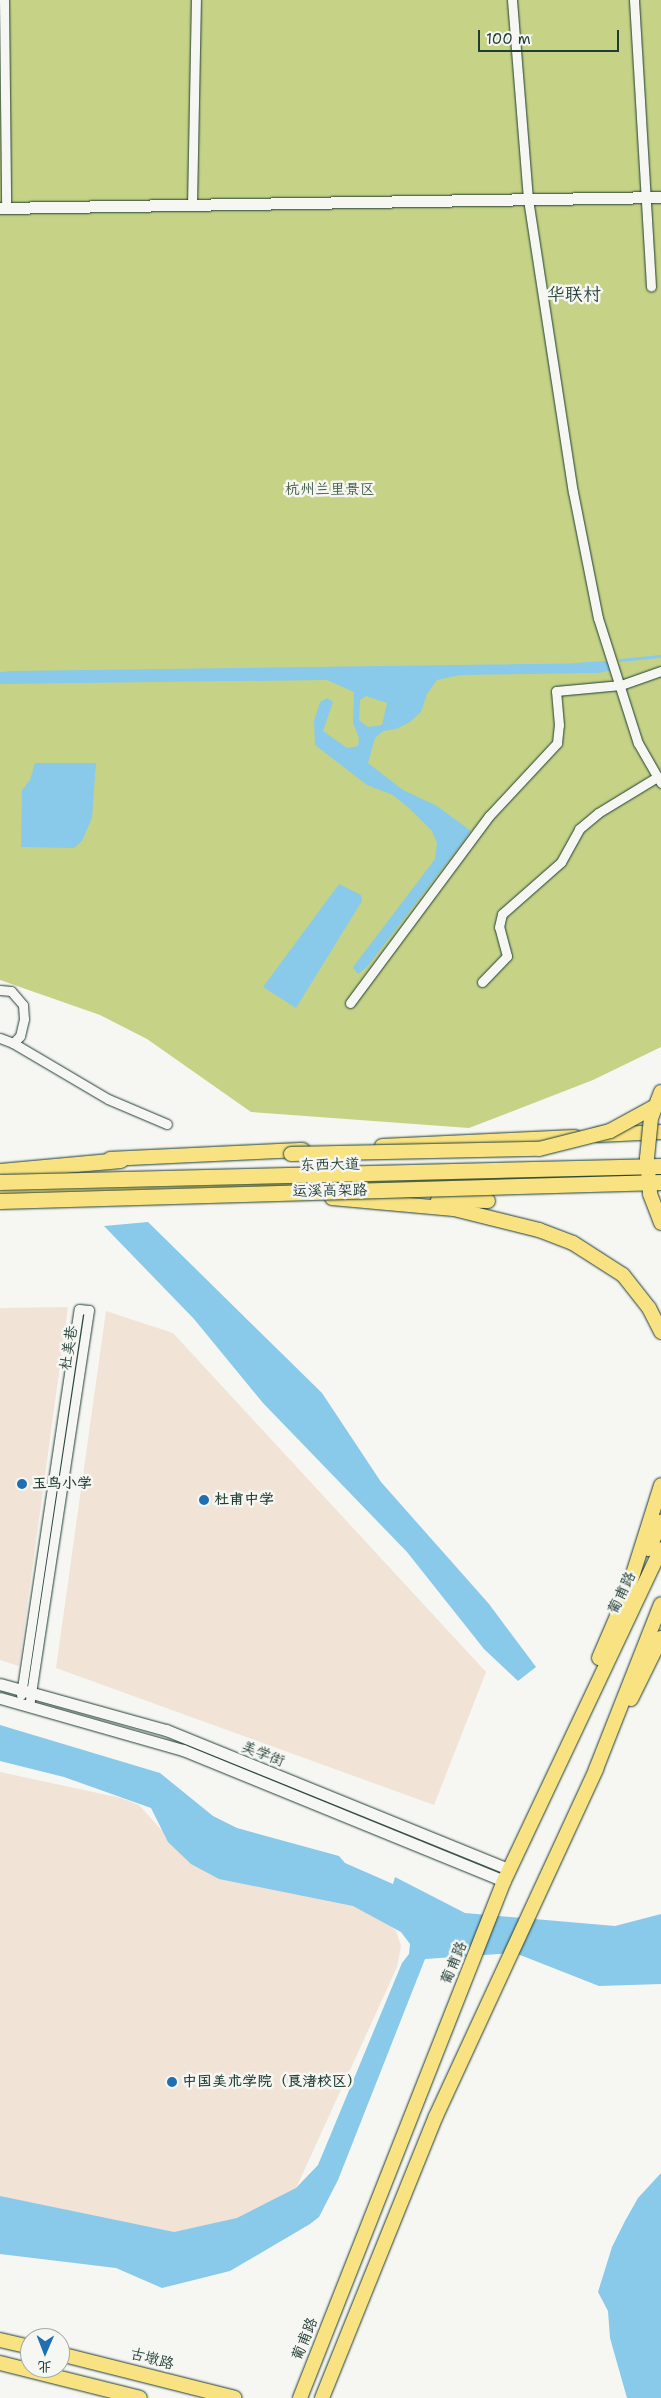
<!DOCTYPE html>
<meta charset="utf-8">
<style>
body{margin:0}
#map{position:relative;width:661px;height:2398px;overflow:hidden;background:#f6f6f2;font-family:"Shantell Sans","LXGW WenKai TC",sans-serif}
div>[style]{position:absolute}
.built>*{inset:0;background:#f1e3d6}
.green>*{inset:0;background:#c6d386}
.water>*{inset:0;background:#89c9ea}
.stream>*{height:3px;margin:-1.5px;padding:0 1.5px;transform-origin:1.5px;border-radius:1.5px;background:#89c9ea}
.roads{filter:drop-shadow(0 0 1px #1f3d34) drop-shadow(0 0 1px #1f3d34)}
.minor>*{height:9px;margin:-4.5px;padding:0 4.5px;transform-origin:4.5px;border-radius:4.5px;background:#f6f6f2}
.tertiary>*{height:11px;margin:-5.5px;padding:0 5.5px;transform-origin:5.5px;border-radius:5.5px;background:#f6f6f2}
.primary>*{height:14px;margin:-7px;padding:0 7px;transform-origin:7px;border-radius:7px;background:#f8e281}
.trunk>*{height:15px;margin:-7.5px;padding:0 7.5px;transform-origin:7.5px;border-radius:7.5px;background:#f8e281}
.bridges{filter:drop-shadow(0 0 1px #1f3d34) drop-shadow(0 0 1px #1f3d34)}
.primary-bridge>*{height:14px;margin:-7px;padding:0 7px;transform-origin:7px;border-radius:7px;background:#f8e281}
.trunk-bridge>*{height:15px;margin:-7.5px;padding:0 7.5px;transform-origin:7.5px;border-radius:7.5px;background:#f8e281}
.dots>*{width:14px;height:14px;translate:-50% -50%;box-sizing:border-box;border:2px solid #f6f6f2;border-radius:50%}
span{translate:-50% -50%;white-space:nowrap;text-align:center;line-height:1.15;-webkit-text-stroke:5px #f6f6f2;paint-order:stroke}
.park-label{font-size:15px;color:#405b44}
.street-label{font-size:15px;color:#1f3d34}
.poi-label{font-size:15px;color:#1f3d34;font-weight:700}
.left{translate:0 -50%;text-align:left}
.quarter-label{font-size:18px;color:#1f3d34}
.north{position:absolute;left:20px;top:2328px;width:50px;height:50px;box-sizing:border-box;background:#f6f6f2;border:1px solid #a0aca6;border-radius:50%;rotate:181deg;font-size:14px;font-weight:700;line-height:20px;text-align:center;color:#1f3d34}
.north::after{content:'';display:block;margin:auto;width:18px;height:22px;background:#1f6fb2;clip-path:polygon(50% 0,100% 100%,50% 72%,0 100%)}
.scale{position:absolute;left:478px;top:30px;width:141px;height:22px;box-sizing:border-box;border:2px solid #1f3d34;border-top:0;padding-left:6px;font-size:15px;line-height:18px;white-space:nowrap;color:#1f3d34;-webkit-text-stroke:4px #f6f6f2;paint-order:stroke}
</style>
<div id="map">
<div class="built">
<i style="clip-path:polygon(68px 1307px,19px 1666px,0 1660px,0 1308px)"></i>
<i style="clip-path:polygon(106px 1311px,173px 1333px,486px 1672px,434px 1805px,56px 1668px)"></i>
<i style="clip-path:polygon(0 1772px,121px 1798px,139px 1805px,175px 1845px,337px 1897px,387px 1922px,396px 1931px,401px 1946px,397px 1967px,292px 2197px,209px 2234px,113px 2235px,0 2205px)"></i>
</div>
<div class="green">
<i style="clip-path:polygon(0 0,661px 0,661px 1047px,593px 1080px,469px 1128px,251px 1112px,147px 1039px,100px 1015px,0 980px)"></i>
</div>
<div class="water">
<i style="clip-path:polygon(evenodd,608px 663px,613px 670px,598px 673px,460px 675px,437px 680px,427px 694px,421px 712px,410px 722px,396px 729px,383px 731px,375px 738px,368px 763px,403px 790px,437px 806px,471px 831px,367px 967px,358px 974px,353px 967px,435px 859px,437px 843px,432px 831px,410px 809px,393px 795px,367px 785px,315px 745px,314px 721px,320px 702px,327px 698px,333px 702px,323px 731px,347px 748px,358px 746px,359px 738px,353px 723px,354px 692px,327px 680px,0 684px,0 672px,12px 671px,608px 663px,366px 696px,387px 703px,382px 725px,368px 727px,359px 720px,360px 700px,366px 696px)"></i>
<i style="clip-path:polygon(35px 763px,96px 763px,92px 818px,82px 841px,74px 848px,21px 847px,22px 790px,30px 780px)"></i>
<i style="clip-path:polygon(339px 884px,361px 895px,362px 901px,296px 1008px,263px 987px)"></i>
<i style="clip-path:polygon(148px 1222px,322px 1393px,381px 1482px,489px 1604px,536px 1667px,518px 1681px,484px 1649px,407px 1552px,263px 1403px,194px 1319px,104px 1226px)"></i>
<i style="clip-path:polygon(0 1725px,160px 1773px,213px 1816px,237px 1828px,339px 1856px,345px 1863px,393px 1884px,395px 1877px,465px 1913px,615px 1926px,661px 1914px,661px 1984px,599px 1986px,515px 1953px,425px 1959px,338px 2180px,319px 2217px,310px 2224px,230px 2271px,162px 2288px,116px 2268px,0 2254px,0 2196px,174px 2232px,237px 2218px,296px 2188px,318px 2165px,402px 1963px,409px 1954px,410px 1944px,401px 1932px,353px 1906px,219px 1879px,191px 1864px,168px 1842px,151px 1808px,64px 1777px,0 1761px)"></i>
<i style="clip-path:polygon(661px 2173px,661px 2398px,627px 2398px,610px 2338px,608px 2311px,598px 2292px,612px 2247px,625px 2221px,638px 2198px)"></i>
</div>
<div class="stream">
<i style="left:620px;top:660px;width:41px;rotate:-5.6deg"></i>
<i style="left:575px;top:664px;width:30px;rotate:-4deg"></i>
</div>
<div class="roads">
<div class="minor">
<i style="left:4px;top:0;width:208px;rotate:89.4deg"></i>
<i style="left:512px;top:0;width:200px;rotate:85.4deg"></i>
<i style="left:528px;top:199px;width:296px;rotate:81.3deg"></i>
<i style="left:573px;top:492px;width:128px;rotate:78.8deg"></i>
<i style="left:598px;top:618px;width:131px;rotate:72.3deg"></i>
<i style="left:638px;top:743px;width:46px;rotate:60.1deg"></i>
<i style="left:634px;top:0;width:287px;rotate:86.6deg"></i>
<i style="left:192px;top:205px;width:205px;rotate:-88.9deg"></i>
<i style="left:482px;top:982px;width:36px;rotate:-46deg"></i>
<i style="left:507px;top:956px;width:30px;rotate:-105deg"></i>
<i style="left:499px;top:927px;width:13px;rotate:-77deg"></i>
<i style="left:502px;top:914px;width:79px;rotate:-41.4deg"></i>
<i style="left:561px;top:862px;width:38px;rotate:-61deg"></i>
<i style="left:579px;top:829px;width:25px;rotate:-40deg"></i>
<i style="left:598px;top:813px;width:69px;rotate:-31.4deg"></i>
<i style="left:0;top:990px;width:11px;rotate:5deg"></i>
<i style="left:11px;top:991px;width:18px;rotate:49deg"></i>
<i style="left:23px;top:1005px;width:14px;rotate:86deg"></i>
<i style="left:24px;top:1019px;width:17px;rotate:103deg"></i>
<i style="left:20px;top:1036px;width:10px;rotate:135deg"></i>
<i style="left:350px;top:1003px;width:233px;rotate:-53.4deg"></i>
<i style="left:489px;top:816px;width:100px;rotate:-47deg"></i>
<i style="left:557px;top:743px;width:18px;rotate:-84deg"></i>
<i style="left:559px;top:725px;width:34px;rotate:-95deg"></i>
<i style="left:556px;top:691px;width:65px;rotate:-5.3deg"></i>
<i style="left:621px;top:685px;width:42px;rotate:-19.3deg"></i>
<i style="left:0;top:1038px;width:14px;rotate:21deg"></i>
<i style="left:13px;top:1043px;width:110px;rotate:30.5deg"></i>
<i style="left:108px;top:1099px;width:64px;rotate:23deg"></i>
<i style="left:21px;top:1695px;width:390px;rotate:-81.5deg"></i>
<i style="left:79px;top:1309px;width:10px;rotate:6deg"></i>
<i style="left:89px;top:1310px;width:400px;rotate:98.6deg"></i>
</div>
<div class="tertiary">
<i style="left:0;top:208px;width:661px;rotate:-0.95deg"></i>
<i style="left:0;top:1684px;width:172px;rotate:15.5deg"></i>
<i style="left:166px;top:1730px;width:370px;rotate:22.1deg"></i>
<i style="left:0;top:1698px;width:190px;rotate:15.9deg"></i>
<i style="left:183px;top:1750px;width:347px;rotate:22.2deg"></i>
</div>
<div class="primary">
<i style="left:599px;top:1135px;width:62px;rotate:-2.8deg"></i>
<i style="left:382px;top:1146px;width:193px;rotate:-2.7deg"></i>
<i style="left:110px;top:1159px;width:193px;rotate:-2.7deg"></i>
<i style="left:0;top:1191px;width:661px;rotate:-1.47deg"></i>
<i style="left:332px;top:1198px;width:122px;rotate:5.2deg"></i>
<i style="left:454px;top:1209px;width:88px;rotate:13.9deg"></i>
<i style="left:539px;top:1230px;width:36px;rotate:21deg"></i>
<i style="left:573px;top:1243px;width:59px;rotate:32.6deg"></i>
<i style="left:623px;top:1275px;width:42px;rotate:51.8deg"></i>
<i style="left:649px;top:1308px;width:27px;rotate:63deg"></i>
<i style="left:438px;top:1200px;width:50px;rotate:1.1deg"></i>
<i style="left:649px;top:1549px;width:30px;rotate:-66deg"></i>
<i style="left:599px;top:1658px;width:71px;rotate:-66.7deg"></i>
<i style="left:627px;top:1593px;width:113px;rotate:-72.5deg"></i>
<i style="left:631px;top:1699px;width:68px;rotate:-63.8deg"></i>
<i style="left:0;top:2340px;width:31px;rotate:13deg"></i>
<i style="left:60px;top:2354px;width:180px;rotate:14.1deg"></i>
<i style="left:0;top:2363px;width:144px;rotate:14deg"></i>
<i style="left:300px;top:2398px;width:556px;rotate:-68.47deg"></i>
<i style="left:504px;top:1881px;width:367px;rotate:-64.7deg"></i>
<i style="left:322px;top:2398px;width:304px;rotate:-68deg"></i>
<i style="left:436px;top:2116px;width:382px;rotate:-65.2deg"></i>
<i style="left:596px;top:1769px;width:177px;rotate:-68.5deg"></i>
</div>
<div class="trunk">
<i style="left:0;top:1171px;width:121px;rotate:-5.2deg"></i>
</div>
</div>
<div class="bridges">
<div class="primary-bridge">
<i style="left:661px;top:1092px;width:28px;rotate:111deg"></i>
<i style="left:651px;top:1118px;width:40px;rotate:95.7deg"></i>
<i style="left:647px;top:1158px;width:36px;rotate:85deg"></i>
<i style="left:650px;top:1194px;width:31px;rotate:69deg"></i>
<i style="left:291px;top:1154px;width:248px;rotate:-1.2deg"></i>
<i style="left:539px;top:1149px;width:73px;rotate:-14.2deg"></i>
<i style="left:610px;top:1131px;width:58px;rotate:-28.8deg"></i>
</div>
<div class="trunk-bridge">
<i style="left:0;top:1182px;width:661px;rotate:-1.39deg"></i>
<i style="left:0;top:1201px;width:661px;rotate:-1.65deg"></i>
</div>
</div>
<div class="dots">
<i style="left:22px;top:1484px;background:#1f6fb2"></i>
<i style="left:204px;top:1500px;background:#1f6fb2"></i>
<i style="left:172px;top:2082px;background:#1f6fb2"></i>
</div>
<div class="park-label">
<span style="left:330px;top:490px">杭州兰里景区</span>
</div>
<div class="street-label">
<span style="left:330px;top:1165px;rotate:-1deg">东西大道</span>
<span style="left:330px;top:1191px;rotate:-1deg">运溪高架路</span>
<span style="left:69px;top:1348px;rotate:-81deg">杜美巷</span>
<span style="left:622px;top:1593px;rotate:-65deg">葡甫路</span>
<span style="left:263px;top:1754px;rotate:22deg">美学街</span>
<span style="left:454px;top:1963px;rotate:-68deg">葡甫路</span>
<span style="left:305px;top:2339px;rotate:-68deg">葡甫路</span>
<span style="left:152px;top:2359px;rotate:15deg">古墩路</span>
</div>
<div class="poi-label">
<span class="left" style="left:32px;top:1484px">玉鸟小学</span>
<span class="left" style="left:214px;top:1500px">杜甫中学</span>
<span class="left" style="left:182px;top:2082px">中国美术学院（良渚校区）</span>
</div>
<div class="quarter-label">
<span style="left:574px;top:294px">华联村</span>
</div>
<div class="north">北</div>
<div class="scale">100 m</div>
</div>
